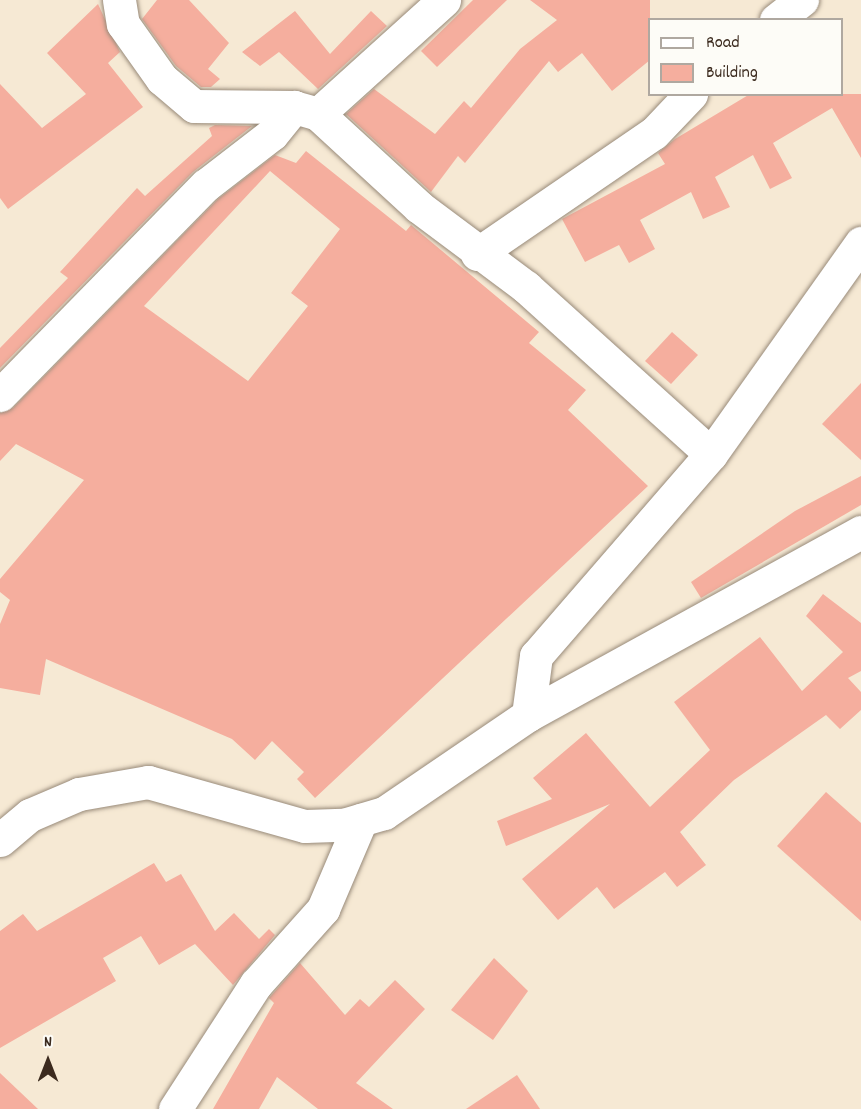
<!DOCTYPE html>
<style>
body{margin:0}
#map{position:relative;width:861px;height:1109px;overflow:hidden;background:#f6e9d4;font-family:Dekko,sans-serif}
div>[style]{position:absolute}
.building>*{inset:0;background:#f5ae9e}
.roads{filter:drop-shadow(0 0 2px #988a79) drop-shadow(0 0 2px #988a79)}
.minor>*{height:33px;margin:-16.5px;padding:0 16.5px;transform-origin:16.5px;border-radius:16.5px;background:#fff}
.secondary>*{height:33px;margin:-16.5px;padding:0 16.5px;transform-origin:16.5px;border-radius:16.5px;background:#fff}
span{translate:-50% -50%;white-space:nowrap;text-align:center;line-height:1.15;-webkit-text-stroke:5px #fdfcf7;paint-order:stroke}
.legend{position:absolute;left:648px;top:18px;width:195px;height:78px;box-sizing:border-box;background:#fdfcf7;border:2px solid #afa8a0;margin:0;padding:8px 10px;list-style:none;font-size:18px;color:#3b2a1e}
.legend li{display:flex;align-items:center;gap:12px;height:30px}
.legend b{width:30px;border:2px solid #afa8a0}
.north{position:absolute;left:18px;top:1031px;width:60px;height:60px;-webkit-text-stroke:4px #fdfcf7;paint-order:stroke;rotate:0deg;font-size:16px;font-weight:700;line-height:24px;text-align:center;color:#3b2a1e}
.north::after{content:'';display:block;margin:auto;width:21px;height:27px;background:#3b2a1e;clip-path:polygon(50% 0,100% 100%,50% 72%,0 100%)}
</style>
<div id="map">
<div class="building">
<i style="clip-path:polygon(157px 0,189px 0,229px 43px,208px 69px,220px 79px,211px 87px,201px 87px,176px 66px,142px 19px)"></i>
<i style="clip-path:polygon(473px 0,507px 0,437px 67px,421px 51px)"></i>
<i style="clip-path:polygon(530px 0,650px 0,650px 60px,612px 91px,582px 53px,558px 72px,549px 61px,465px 163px,458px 156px,431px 192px,346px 114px,374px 89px,435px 134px,464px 101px,471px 108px,520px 49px,557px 20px)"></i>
<i style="clip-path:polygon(98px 4px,120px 52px,108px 63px,143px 107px,8px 209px,0 198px,0 84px,42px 128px,86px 94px,47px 53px)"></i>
<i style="clip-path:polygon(295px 11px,330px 54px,371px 11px,387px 26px,318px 89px,279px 52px,260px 66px,242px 52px)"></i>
<i style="clip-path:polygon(750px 94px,861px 94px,861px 158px,832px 108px,773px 143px,792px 178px,770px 189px,753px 155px,715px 177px,730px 207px,703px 219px,691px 192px,640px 220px,655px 249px,629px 263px,619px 245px,585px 262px,562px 219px,665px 164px,658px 153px,675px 139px)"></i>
<i style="clip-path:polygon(215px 125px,252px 126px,193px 172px,0 368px,0 348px,68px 278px,60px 272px,137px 188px,145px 196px,212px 136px,209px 128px)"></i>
<i style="clip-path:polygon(evenodd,306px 151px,406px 231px,411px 225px,539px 332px,529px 343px,586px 390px,568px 410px,648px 486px,315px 798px,297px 779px,304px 772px,272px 741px,255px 760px,232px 739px,46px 659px,40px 695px,0 688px,0 624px,10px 600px,0 592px,0 579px,84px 480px,16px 444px,0 461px,0 413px,13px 408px,218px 199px,275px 155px,296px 163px,306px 151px,270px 171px,340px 229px,291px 293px,308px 306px,248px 381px,144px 306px,270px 171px)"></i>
<i style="clip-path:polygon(672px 332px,698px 355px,671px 384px,645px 361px)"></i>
<i style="clip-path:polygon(861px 383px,861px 460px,822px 424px)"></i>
<i style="clip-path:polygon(861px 476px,861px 505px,701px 598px,691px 582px,795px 511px)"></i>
<i style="clip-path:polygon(823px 594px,861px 623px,861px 671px,848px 678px,861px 692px,861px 710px,840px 729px,826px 715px,734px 780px,680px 832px,706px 865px,677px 887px,665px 872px,614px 909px,597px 887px,558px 920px,522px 879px,610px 804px,506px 846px,497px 821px,552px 799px,533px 778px,586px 733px,650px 807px,710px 750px,674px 702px,760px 637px,802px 691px,843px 652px,806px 616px)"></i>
<i style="clip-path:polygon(826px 792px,861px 823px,861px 921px,777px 846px)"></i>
<i style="clip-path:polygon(154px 863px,166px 882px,181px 874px,215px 931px,234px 913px,259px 939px,269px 929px,275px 935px,233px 985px,195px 944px,159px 965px,141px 936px,103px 958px,116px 981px,0 1048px,0 931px,23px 914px,37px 931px)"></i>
<i style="clip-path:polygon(494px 958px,528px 991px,493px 1040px,451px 1010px)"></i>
<i style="clip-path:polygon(300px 963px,345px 1015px,360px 999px,369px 1007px,395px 980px,425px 1009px,356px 1083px,393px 1109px,318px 1109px,277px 1077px,259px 1109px,213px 1109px,274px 1003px,269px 998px)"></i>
<i style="clip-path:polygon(0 1073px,38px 1109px,0 1109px)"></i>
<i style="clip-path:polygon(517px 1075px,540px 1109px,466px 1109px)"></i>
</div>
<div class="roads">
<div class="minor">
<i style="left:119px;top:0;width:24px;rotate:81deg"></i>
<i style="left:123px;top:24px;width:67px;rotate:54.7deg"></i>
<i style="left:162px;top:79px;width:42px;rotate:40.2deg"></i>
<i style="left:194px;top:106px;width:100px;rotate:0.6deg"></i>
<i style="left:294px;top:107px;width:25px;rotate:16deg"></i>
<i style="left:318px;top:114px;width:137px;rotate:42.6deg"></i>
<i style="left:419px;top:207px;width:134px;rotate:36.8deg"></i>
<i style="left:526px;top:287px;width:249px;rotate:42.1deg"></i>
<i style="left:776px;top:20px;width:33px;rotate:-38deg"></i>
<i style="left:318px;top:114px;width:170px;rotate:-42.1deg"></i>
<i style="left:477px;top:254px;width:214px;rotate:-34.4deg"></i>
<i style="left:654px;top:133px;width:54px;rotate:-46.5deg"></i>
<i style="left:0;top:395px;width:294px;rotate:-45.6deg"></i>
<i style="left:206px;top:185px;width:83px;rotate:-37.7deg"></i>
<i style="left:272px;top:134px;width:35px;rotate:-51deg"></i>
<i style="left:175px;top:1109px;width:149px;rotate:-57.1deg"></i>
<i style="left:256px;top:984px;width:101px;rotate:-48.2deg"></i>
<i style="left:323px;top:909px;width:97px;rotate:-66.9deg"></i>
</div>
<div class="secondary">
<i style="left:528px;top:715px;width:60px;rotate:-82.3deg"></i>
<i style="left:536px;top:656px;width:267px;rotate:-49.1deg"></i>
<i style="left:711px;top:454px;width:259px;rotate:-54.6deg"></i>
<i style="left:0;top:840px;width:39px;rotate:-40deg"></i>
<i style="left:30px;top:815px;width:53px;rotate:-23.2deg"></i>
<i style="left:79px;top:794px;width:70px;rotate:-9.9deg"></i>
<i style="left:148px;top:782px;width:163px;rotate:15.7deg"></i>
<i style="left:305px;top:826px;width:38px;rotate:-2deg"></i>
<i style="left:343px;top:825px;width:43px;rotate:-16.3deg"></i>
<i style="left:384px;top:813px;width:174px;rotate:-34.2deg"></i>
<i style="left:528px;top:715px;width:380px;rotate:-28.8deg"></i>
</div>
</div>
<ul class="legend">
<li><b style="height:8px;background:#fff"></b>Road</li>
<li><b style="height:16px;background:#f5ae9e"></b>Building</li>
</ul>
<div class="north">N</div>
</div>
